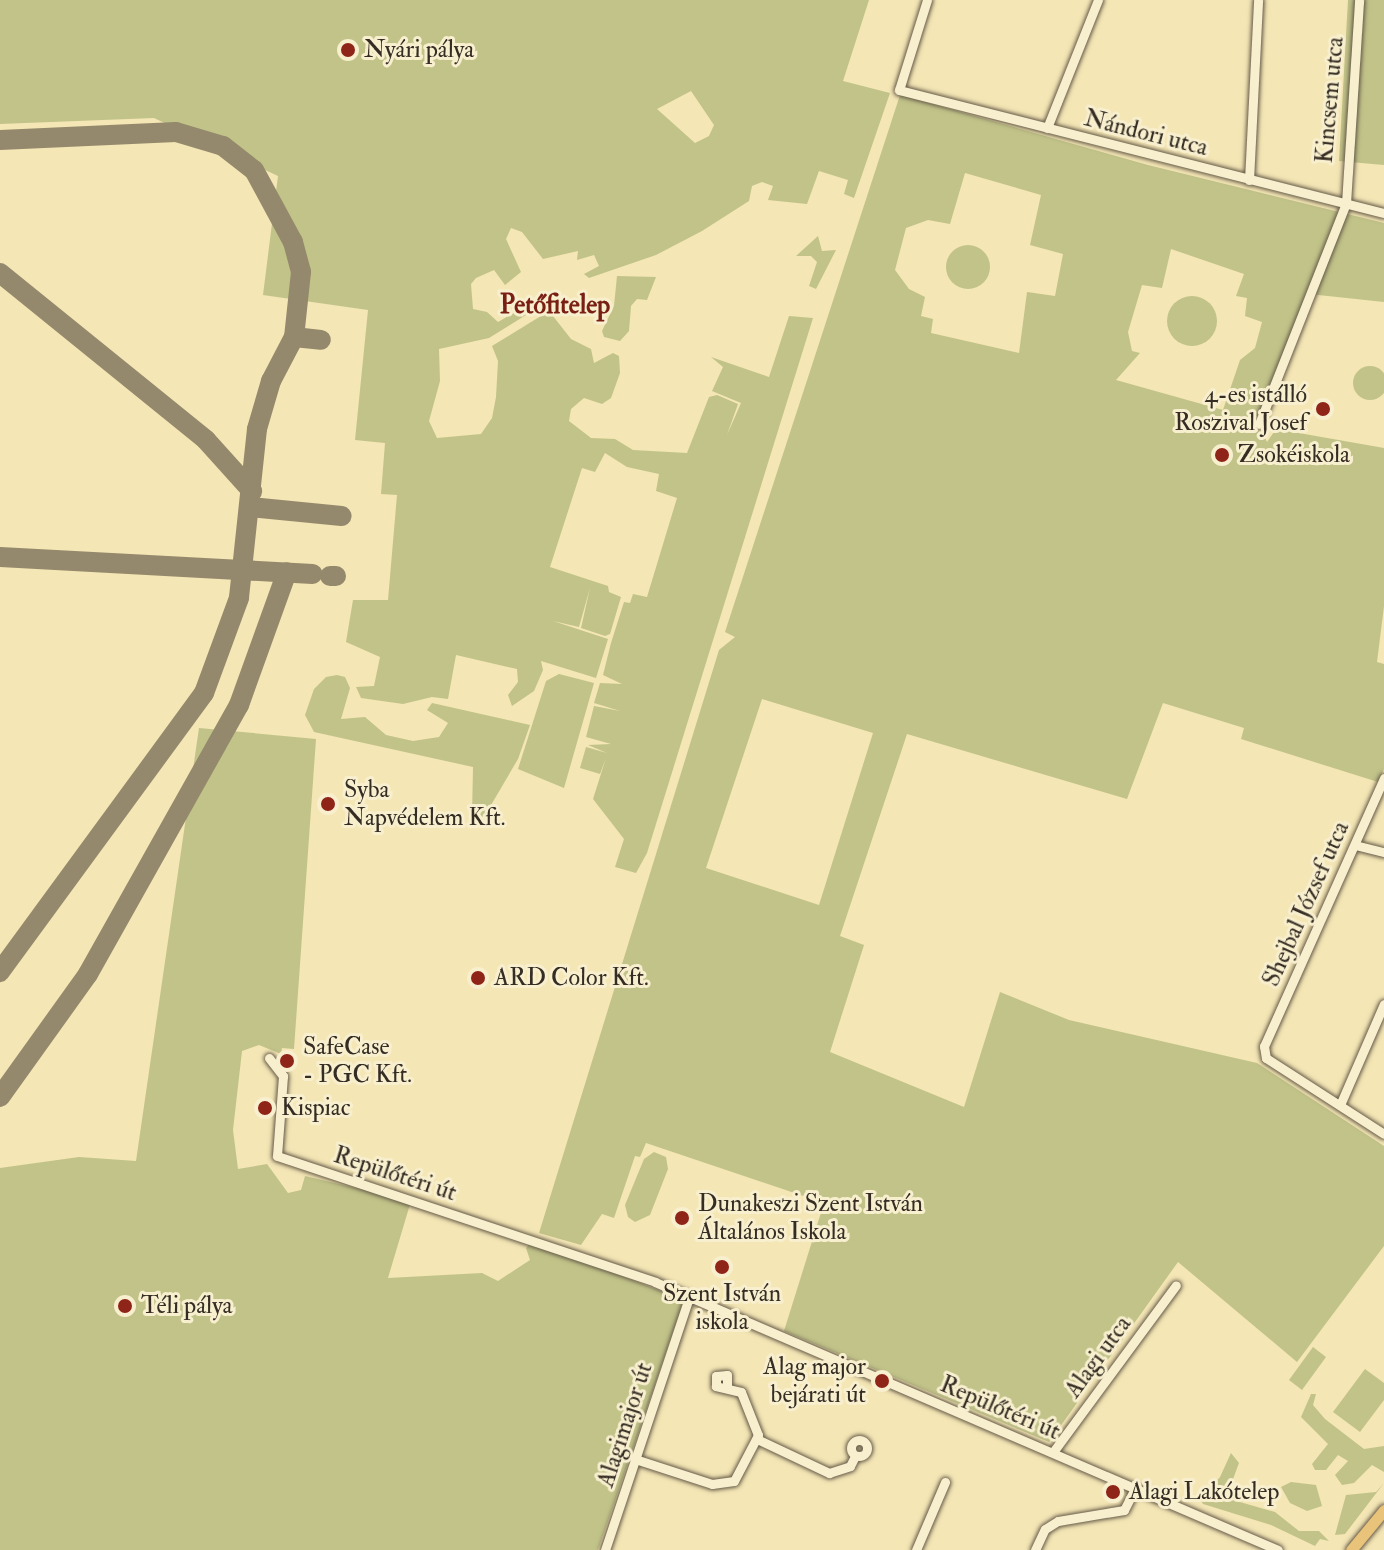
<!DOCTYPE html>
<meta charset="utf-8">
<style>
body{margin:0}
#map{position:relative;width:1384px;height:1550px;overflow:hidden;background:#f4e6b5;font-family:"IM FELL Double Pica",serif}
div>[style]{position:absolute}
.green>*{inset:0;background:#c1c389}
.round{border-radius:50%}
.taxiway>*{height:20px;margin:-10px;padding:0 10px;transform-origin:10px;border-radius:10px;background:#94896c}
.roads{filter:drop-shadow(0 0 2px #655a48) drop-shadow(0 0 2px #655a48)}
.minor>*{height:9px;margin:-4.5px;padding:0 4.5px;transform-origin:4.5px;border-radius:4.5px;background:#f8efcf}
.minor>.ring{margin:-4.5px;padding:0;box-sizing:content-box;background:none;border:9px solid #f8efcf;border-radius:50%}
.major>*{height:11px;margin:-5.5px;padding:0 5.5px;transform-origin:5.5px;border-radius:5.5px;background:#eac37a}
.dots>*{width:22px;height:22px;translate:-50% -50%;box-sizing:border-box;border:4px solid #f8efcf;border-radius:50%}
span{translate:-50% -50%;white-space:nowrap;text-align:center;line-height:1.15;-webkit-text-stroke:6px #f8efcf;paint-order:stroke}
.poi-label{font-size:24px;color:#352c23}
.left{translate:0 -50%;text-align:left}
.right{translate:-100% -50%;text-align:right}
.street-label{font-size:24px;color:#352c23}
.neighbourhood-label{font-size:26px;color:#7a1f14;font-weight:700}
</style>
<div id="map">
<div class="green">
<i style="clip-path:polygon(evenodd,0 0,869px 0,843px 81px,890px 93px,854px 198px,844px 194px,848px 180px,819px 171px,807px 204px,768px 200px,773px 186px,762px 182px,752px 186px,749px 201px,702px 231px,656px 255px,589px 278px,584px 274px,599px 266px,594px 255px,577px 260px,578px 251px,543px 259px,522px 232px,511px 228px,506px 239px,521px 272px,505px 285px,494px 270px,476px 278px,471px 284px,473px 309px,487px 312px,498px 322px,534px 301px,542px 299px,542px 305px,489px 338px,439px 349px,440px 381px,429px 421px,437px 438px,481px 434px,492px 418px,496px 397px,498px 361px,492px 346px,549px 311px,571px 339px,591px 349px,594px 363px,613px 353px,619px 356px,620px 373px,611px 398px,602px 404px,584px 398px,571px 409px,569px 421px,591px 438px,615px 439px,633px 450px,687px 453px,709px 397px,717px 395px,738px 404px,727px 435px,741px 403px,712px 391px,723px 367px,711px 357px,769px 377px,789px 316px,813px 318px,647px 853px,636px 873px,615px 867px,624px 839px,593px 799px,606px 758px,600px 774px,580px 768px,586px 747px,607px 753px,588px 745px,611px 744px,586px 737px,594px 706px,620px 711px,594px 703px,600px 683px,622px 684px,603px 675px,611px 643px,624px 602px,630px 603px,633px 594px,647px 597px,677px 498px,656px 491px,659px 474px,627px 467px,605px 453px,595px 472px,582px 468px,550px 567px,608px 586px,609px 592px,621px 597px,610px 634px,605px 636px,581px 628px,590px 588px,579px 627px,553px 621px,608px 639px,596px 678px,541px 661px,543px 670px,534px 691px,512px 706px,508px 695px,518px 682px,517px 669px,456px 655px,448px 699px,432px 697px,403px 704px,361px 698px,356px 687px,374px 686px,380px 657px,346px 642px,353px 600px,388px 600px,397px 495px,381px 494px,385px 443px,355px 440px,368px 310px,263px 295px,278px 176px,154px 118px,0 124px,0 0,691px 91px,714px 125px,709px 136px,695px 143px,657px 109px,691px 91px)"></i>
<i style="clip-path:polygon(1348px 0,1384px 0,1384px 165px,1339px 161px)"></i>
<i style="clip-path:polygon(evenodd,900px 95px,1148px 165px,1384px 223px,1384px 302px,1309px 294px,1261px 415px,1247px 418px,1244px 427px,1263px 433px,1267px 442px,1276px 429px,1384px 448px,1384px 606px,1377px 662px,1384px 664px,1384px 769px,1378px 782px,1241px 739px,1244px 728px,1163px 703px,1127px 799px,907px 734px,840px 936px,864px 945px,830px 1052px,964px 1107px,1000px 992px,1069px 1020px,1257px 1063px,1384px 1146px,1384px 1246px,1297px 1362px,1178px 1262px,1049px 1442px,784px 1331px,824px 1203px,646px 1143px,640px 1157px,635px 1156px,614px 1218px,602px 1214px,581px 1245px,539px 1233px,719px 650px,735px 637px,725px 632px,900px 95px,965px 173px,1041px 195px,1030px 245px,1063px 254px,1055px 296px,1027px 292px,1019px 353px,931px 333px,933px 319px,921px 316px,925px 297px,909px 289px,895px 270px,906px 228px,928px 220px,950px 224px,965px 173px,900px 95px,1171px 249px,1244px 274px,1236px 296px,1247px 298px,1245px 316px,1262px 322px,1255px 348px,1240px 360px,1223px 410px,1116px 380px,1140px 353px,1132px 351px,1128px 332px,1142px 285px,1162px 288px,1171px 249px,900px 95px,762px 699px,873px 733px,819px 905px,706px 868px,762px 699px)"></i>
<i style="clip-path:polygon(818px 236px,822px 251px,836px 250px,816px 289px,809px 286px,817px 262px,811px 256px,796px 256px)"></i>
<i class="round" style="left:946px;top:245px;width:44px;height:44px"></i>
<i style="clip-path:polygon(617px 276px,656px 277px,647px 300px,637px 299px,631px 306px,629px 331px,620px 341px,604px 337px,602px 331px,614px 306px)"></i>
<i class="round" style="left:1167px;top:296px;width:50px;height:50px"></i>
<i class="round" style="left:1353px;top:366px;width:34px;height:34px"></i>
<i style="clip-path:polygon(559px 674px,594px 683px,564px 788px,518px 769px,546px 681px)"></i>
<i style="clip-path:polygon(337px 675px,345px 677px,350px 688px,341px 719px,365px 717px,386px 735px,413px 741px,439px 737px,448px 723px,427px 710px,432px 703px,530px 725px,518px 759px,484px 817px,472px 816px,473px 767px,314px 732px,305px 715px,314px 689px,326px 677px)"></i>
<i style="clip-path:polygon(199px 728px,316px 739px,294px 1049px,282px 1048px,281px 1054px,259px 1045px,242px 1051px,233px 1130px,238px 1169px,267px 1164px,288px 1193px,301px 1190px,305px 1176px,411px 1201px,388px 1278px,482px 1273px,498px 1281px,530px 1260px,526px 1248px,532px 1241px,684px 1300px,598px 1550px,0 1550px,0 1168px,79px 1157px,136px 1161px)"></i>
<i style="clip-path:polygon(654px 1152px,666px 1157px,668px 1169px,650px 1215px,635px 1222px,628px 1217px,625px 1205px,644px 1159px)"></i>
<i style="clip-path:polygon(1313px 1347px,1326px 1357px,1302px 1390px,1289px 1380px)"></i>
<i style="clip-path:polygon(1365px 1369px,1384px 1383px,1384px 1400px,1360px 1432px,1333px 1412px)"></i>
<i style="clip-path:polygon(1311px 1394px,1316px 1394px,1313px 1405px,1325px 1419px,1364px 1449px,1384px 1446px,1384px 1472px,1372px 1465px,1354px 1483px,1342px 1485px,1335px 1475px,1348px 1461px,1338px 1455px,1326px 1470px,1315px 1470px,1312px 1464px,1328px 1444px,1301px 1417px)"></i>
<i style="clip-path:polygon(1231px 1453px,1239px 1463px,1226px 1498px,1275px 1512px,1299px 1531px,1319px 1531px,1329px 1541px,1320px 1539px,1315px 1546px,1271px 1525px,1203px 1504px,1200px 1499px,1220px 1477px)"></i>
<i style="clip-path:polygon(1291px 1482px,1316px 1485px,1322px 1506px,1307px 1511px,1290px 1503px,1281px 1487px)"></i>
<i style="clip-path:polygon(1384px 1483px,1345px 1534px,1335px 1535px,1346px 1495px,1376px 1492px)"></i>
</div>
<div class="taxiway">
<i style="left:0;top:140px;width:176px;rotate:-2.6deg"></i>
<i style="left:176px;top:132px;width:49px;rotate:16.6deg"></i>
<i style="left:223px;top:146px;width:39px;rotate:38deg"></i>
<i style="left:254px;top:170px;width:82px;rotate:61.6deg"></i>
<i style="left:293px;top:242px;width:31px;rotate:75deg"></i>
<i style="left:301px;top:272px;width:65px;rotate:96.1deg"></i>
<i style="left:294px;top:337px;width:50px;rotate:117.6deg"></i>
<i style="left:271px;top:381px;width:50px;rotate:106.3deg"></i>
<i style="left:257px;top:429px;width:170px;rotate:96.1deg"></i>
<i style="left:239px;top:598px;width:101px;rotate:110.2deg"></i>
<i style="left:204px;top:693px;width:346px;rotate:126.2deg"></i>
<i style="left:0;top:273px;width:265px;rotate:39deg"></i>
<i style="left:206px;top:440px;width:69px;rotate:48deg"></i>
<i style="left:294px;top:337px;width:27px;rotate:6deg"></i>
<i style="left:250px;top:507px;width:92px;rotate:5.6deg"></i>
<i style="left:0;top:557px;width:313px;rotate:3.1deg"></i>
<i style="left:330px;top:576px;width:6px"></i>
<i style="left:0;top:1097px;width:151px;rotate:-54.4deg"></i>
<i style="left:88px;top:974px;width:308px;rotate:-60.7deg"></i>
<i style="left:239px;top:705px;width:141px;rotate:-70.2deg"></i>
</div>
<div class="roads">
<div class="minor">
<i style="left:927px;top:0;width:94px;rotate:107.3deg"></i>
<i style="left:899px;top:90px;width:500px;rotate:14.23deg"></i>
<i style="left:1047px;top:128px;width:138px;rotate:-68.3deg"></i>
<i style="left:1249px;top:180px;width:180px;rotate:-87.1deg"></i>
<i style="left:1259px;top:424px;width:238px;rotate:-68.5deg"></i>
<i style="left:1346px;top:203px;width:203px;rotate:-86.3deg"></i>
<i style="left:1384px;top:778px;width:294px;rotate:114.1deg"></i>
<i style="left:1264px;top:1046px;width:12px;rotate:81deg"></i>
<i style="left:1266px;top:1058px;width:140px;rotate:32.8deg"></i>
<i style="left:1355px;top:845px;width:30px;rotate:14deg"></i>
<i style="left:269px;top:1058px;width:23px;rotate:52deg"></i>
<i style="left:283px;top:1076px;width:80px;rotate:94.3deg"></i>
<i style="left:277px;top:1156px;width:398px;rotate:18.4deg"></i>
<i style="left:655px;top:1282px;width:678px;rotate:23.28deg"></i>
<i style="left:1340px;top:1105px;width:110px;rotate:-66.5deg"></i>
<i style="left:757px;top:1439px;width:80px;rotate:25.3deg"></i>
<i style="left:829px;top:1473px;width:22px;rotate:-18deg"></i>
<i style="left:850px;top:1466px;width:11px;rotate:-63deg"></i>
<i class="ring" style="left:851px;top:1440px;width:7px;height:7px"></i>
<i style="left:1053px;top:1452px;width:207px;rotate:-53.6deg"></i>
<i style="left:635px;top:1459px;width:81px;rotate:18deg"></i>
<i style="left:712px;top:1484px;width:22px;rotate:-8deg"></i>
<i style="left:734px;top:1481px;width:52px;rotate:-62.4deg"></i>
<i style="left:758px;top:1435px;width:46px;rotate:-111.6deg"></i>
<i style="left:741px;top:1392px;width:26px;rotate:-167deg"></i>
<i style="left:716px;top:1386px;width:10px;rotate:-90deg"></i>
<i style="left:716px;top:1376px;width:11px;rotate:-5deg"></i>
<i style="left:727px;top:1375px;width:10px;rotate:90deg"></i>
<i style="left:605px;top:1550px;width:267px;rotate:-71.6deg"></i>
<i style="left:916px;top:1550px;width:74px;rotate:-66.9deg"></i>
<i style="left:1035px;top:1550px;width:23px;rotate:-65deg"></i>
<i style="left:1045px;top:1529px;width:15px;rotate:-32deg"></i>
<i style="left:1058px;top:1521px;width:67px;rotate:-9.5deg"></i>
<i style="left:1124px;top:1510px;width:25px;rotate:-63deg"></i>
</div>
<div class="major">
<i style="left:1351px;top:1550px;width:52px;rotate:-50.5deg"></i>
</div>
</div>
<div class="dots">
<i style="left:348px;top:50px;background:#8f2418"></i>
<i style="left:1323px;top:409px;background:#8f2418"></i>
<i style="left:1222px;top:455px;background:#8f2418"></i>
<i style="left:328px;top:804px;background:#8f2418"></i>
<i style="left:478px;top:978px;background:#8f2418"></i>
<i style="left:287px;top:1061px;background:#8f2418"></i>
<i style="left:265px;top:1108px;background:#8f2418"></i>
<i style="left:682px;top:1218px;background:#8f2418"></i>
<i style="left:722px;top:1267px;background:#8f2418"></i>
<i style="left:125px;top:1306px;background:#8f2418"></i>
<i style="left:882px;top:1381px;background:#8f2418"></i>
<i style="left:1113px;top:1492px;background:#8f2418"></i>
</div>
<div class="poi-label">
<span class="left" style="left:364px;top:50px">Nyári pálya</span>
<span class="right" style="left:1307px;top:409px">4-es istálló<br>Roszival Josef</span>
<span class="left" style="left:1238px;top:455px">Zsokéiskola</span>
<span class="left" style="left:344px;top:804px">Syba<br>Napvédelem Kft.</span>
<span class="left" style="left:494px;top:978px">ARD Color Kft.</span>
<span class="left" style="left:303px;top:1061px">SafeCase<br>- PGC Kft.</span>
<span class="left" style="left:281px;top:1108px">Kispiac</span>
<span class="left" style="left:698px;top:1218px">Dunakeszi Szent István<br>Általános Iskola</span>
<span style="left:722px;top:1308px">Szent István<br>iskola</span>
<span class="left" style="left:141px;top:1306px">Téli pálya</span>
<span class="right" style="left:866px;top:1381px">Alag major<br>bejárati út</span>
<span class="left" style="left:1129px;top:1492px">Alagi Lakótelep</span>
</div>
<div class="street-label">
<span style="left:1330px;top:100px;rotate:-85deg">Kincsem utca</span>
<span style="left:1146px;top:133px;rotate:14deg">Nándori utca</span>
<span style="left:1306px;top:904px;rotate:-66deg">Shejbal József utca</span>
<span style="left:395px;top:1174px;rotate:18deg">Repülőtéri út</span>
<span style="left:1098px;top:1357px;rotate:-54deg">Alagi utca</span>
<span style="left:1000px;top:1408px;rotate:23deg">Repülőtéri út</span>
<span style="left:625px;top:1425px;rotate:-72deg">Alagimajor út</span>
</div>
<div class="neighbourhood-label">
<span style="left:555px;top:306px">Petőfitelep</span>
</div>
</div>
